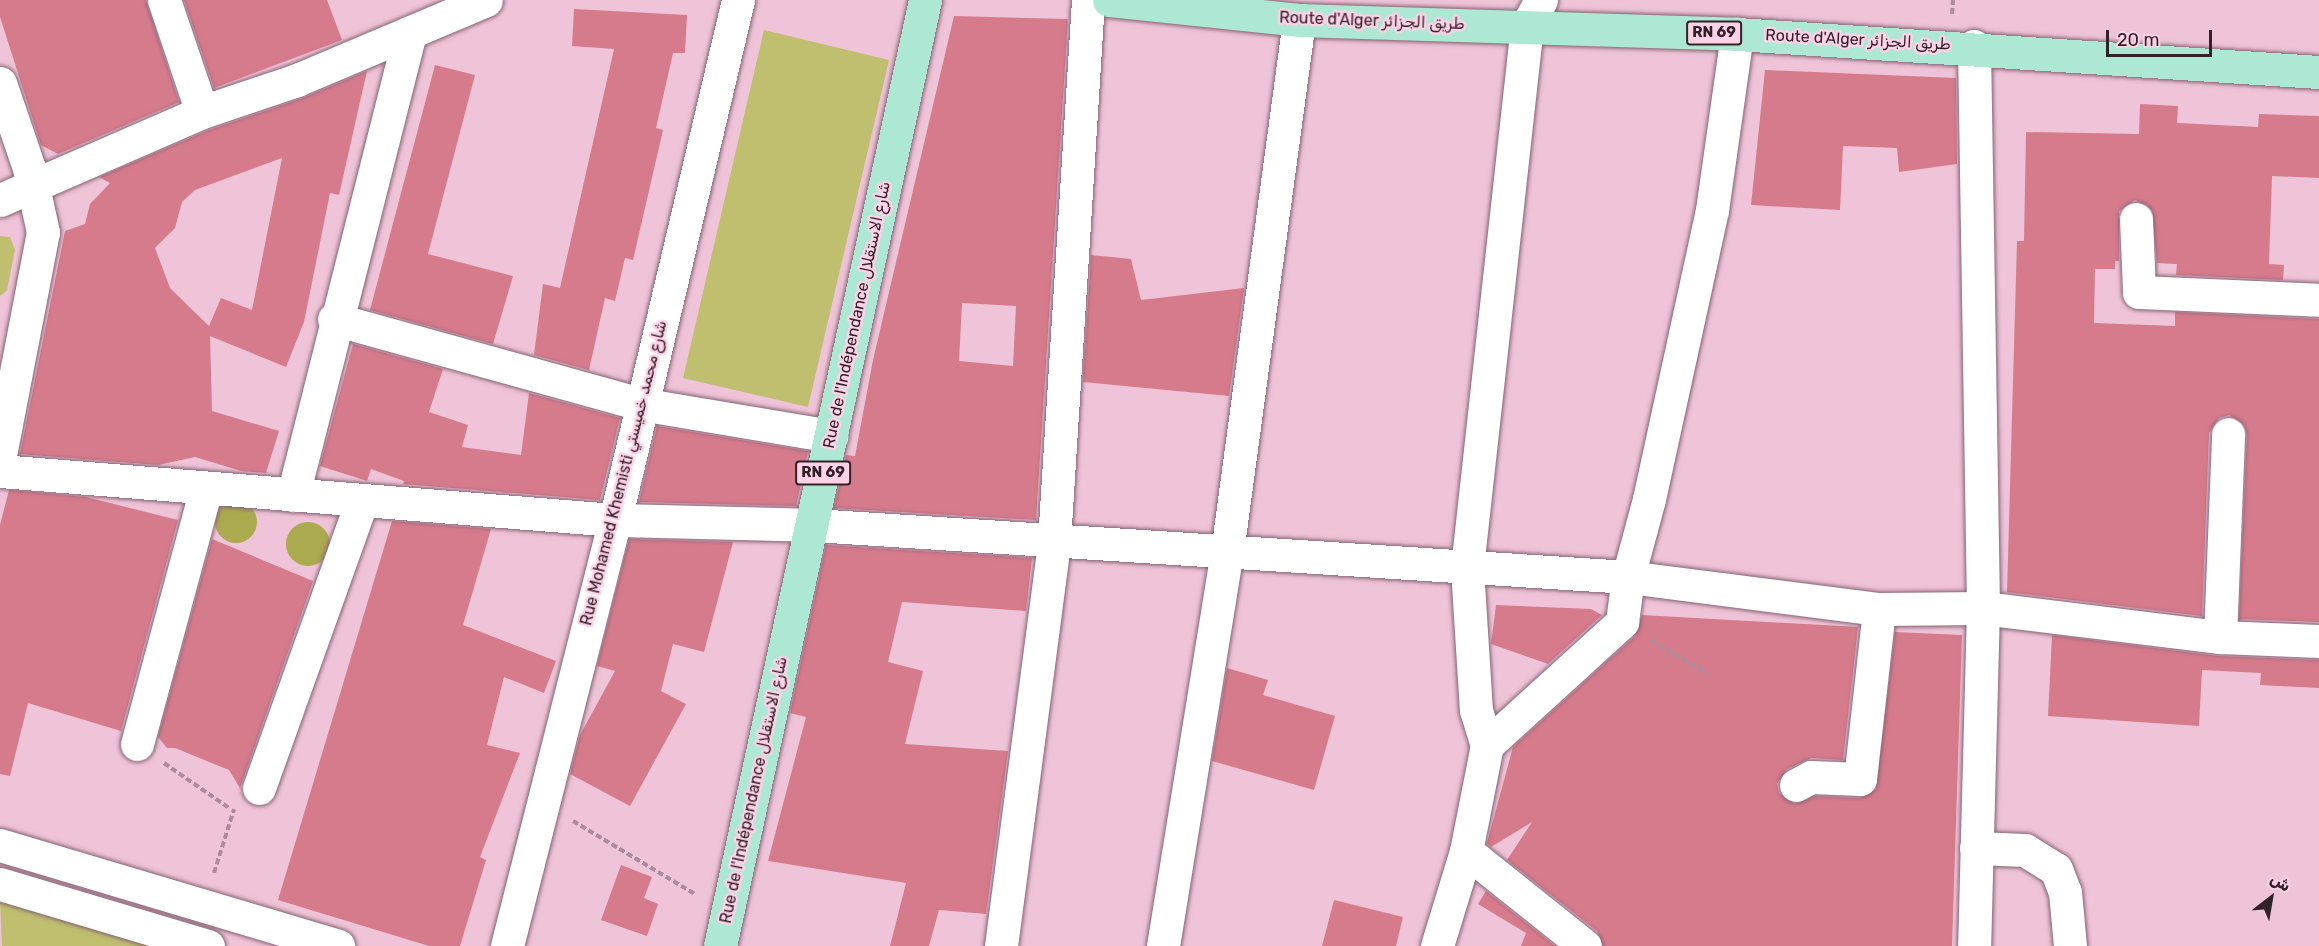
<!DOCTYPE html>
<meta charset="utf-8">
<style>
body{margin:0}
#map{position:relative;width:2319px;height:946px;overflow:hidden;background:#efc4d8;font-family:Rubik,Cairo,sans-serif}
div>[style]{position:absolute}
.green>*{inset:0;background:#bfbf6f}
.forest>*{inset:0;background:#abaa4f}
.round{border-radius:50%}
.building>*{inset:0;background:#d67b8c}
.path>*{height:4px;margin-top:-2px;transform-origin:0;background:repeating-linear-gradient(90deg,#ac8b9a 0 6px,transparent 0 9px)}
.roads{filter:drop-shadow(0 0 2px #876173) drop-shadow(0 0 2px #876173)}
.street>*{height:33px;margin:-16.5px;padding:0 16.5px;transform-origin:16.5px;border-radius:16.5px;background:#fff}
.secondary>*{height:33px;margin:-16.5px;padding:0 16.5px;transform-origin:16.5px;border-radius:16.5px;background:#fff}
.primary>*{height:33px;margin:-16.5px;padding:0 16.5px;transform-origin:16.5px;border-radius:16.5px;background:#ace8d3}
span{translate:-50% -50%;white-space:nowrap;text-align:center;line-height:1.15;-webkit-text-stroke:5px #fdd1e6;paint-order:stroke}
.shield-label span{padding:2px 4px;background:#fdd1e6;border:2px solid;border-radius:4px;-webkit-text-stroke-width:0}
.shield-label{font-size:15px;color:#312129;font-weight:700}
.street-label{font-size:16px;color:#312129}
.north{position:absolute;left:2241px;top:868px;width:60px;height:60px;-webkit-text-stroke:4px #fdd1e6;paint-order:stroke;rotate:31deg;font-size:16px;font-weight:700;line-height:24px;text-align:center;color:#312129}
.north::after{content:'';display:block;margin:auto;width:21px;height:27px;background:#312129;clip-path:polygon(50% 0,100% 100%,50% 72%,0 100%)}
.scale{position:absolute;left:2106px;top:30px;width:106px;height:27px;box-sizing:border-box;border:3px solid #312129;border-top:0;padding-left:8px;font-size:18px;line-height:21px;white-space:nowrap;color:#312129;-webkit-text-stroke:4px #fdd1e6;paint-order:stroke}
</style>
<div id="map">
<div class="green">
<i style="clip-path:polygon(764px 30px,889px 60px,808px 407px,683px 378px)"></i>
<i style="clip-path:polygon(0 236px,10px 237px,15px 250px,7px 290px,0 296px)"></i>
<i style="clip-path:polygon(0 901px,164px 946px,2px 946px)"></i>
</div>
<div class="forest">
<i class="round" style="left:215px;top:501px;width:42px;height:42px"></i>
<i class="round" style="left:286px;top:522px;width:44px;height:44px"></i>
</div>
<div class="building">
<i style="clip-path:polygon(0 0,146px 0,179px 102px,58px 154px,41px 145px,0 17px)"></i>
<i style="clip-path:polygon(184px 0,327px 0,342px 40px,214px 88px)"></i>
<i style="clip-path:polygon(574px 9px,687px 15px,685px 53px,673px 53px,656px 128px,663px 130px,633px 260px,625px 258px,615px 301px,605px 298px,589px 370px,534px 355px,543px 284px,560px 288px,614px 49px,572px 46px)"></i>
<i style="clip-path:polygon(evenodd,954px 16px,1068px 19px,1036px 520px,834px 508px,846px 455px,855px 456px,873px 360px,954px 16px,962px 303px,1016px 306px,1013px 366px,959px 361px,962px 303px)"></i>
<i style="clip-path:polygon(435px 65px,475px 75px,428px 254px,513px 276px,493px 344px,370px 310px)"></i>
<i style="clip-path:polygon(1765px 70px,1956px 78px,1957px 164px,1899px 172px,1897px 148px,1843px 146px,1840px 210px,1751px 205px)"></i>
<i style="clip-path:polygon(evenodd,367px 71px,339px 195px,330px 193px,304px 322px,286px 367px,210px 336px,212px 411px,279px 431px,266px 473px,241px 471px,195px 457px,158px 465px,20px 454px,65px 231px,85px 224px,90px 204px,110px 183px,99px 177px,209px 130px,303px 98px,367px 71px,282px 158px,252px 310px,221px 298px,209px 326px,170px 288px,155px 248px,175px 228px,182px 202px,195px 190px,282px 158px)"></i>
<i style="clip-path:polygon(2140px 104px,2178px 106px,2177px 123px,2258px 127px,2259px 114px,2319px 116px,2319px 178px,2272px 176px,2269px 264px,2284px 265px,2283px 280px,2176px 275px,2177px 264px,2157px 263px,2152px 210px,2135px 200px,2119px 211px,2119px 261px,2115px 261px,2115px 269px,2095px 269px,2094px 323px,2175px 326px,2175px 312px,2319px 319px,2319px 622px,2239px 619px,2247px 435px,2244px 425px,2229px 415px,2219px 418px,2209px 433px,2202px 616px,2007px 592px,2017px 241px,2024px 241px,2026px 132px,2139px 134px)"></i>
<i style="clip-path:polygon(1091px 255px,1131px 259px,1141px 300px,1244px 288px,1229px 396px,1083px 382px)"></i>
<i style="clip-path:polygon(353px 344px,443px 369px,429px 412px,468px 425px,462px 447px,521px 455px,529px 393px,620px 418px,600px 500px,403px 484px,404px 481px,371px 469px,367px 481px,320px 466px)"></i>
<i style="clip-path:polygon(657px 426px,808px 451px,796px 506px,639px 502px)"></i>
<i style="clip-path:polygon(9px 490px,86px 497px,178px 520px,121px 731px,28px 703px,10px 776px,0 774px,0 525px)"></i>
<i style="clip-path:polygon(392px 521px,491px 529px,463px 625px,556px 661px,544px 693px,504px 677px,487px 745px,520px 753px,480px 857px,486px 860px,460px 946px,429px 946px,278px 900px)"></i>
<i style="clip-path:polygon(212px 539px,313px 581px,240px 788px,229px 770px,175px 748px,167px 748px,158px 737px)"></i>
<i style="clip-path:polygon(629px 539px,733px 542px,704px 652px,673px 644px,661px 691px,686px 704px,630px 806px,570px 774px,580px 735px,615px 671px,597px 666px)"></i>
<i style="clip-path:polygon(826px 545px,1032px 558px,1026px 611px,902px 602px,888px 662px,923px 671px,905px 744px,1008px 751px,986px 914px,939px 910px,929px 946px,890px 946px,906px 883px,768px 861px,806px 717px,790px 713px)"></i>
<i style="clip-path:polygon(1496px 605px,1591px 609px,1602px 615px,1548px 664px,1491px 644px)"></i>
<i style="clip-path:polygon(1642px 615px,1858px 627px,1843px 760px,1811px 758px,1787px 769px,1777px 784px,1779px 793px,1795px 804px,1815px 796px,1860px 798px,1876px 789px,1895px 632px,1962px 635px,1952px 946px,1603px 946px,1597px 931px,1507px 860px,1532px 822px,1491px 847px,1487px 843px,1513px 747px,1635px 636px)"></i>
<i style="clip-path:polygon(2052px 635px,2218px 656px,2319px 660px,2319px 688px,2260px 685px,2261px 673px,2202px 670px,2199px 726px,2048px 716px)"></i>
<i style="clip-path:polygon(1227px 668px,1268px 680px,1263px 695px,1335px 716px,1314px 790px,1212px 761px)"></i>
<i style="clip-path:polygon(621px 865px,652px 877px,644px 898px,658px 904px,647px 936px,601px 920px)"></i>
<i style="clip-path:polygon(1486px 891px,1555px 946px,1521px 946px,1526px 933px,1478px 904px)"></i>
<i style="clip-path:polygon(1334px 900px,1403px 917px,1396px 946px,1322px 946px)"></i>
</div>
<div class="path">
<i style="left:1952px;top:14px;width:14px;rotate:-86deg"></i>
<i style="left:1651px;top:640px;width:66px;rotate:30.8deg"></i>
<i style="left:164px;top:763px;width:79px;rotate:34.7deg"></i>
<i style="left:573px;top:821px;width:142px;rotate:30.9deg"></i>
<i style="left:214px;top:873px;width:67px;rotate:-72.6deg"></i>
</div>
<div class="roads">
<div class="street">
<i style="left:164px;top:0;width:118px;rotate:71.3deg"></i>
<i style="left:1541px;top:0;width:29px;rotate:119deg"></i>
<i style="left:1527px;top:25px;width:546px;rotate:96.31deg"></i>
<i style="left:1467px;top:568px;width:142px;rotate:86.4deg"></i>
<i style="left:1476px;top:710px;width:37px;rotate:73deg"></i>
<i style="left:1487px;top:745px;width:108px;rotate:101.2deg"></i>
<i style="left:1466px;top:851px;width:152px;rotate:38.6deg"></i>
<i style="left:1974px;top:46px;width:562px;rotate:89.08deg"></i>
<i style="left:1983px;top:608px;width:338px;rotate:91.5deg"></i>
<i style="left:2136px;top:219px;width:73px;rotate:87.6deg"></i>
<i style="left:2139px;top:292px;width:180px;rotate:2.5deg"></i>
<i style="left:334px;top:319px;width:318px;rotate:15.5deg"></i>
<i style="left:640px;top:404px;width:194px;rotate:9.5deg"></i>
<i style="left:0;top:471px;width:617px;rotate:4.56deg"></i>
<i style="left:615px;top:520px;width:198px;rotate:1.4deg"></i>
<i style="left:813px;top:525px;width:817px;rotate:3.65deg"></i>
<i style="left:1628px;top:577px;width:253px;rotate:7.3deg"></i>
<i style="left:1879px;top:609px;width:104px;rotate:-0.6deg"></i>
<i style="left:1983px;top:608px;width:239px;rotate:7deg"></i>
<i style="left:2220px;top:637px;width:99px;rotate:2.3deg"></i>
<i style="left:293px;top:495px;width:477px;rotate:-75.8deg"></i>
<i style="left:2220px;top:637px;width:203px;rotate:-87.7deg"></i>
<i style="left:137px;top:744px;width:264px;rotate:-74.9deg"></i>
<i style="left:1487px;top:745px;width:183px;rotate:-42.3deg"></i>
<i style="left:1622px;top:622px;width:45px;rotate:-82.4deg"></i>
<i style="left:1628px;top:577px;width:81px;rotate:-74.9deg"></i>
<i style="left:1649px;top:499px;width:296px;rotate:-77.7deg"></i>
<i style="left:1712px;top:210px;width:178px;rotate:-81.9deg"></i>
<i style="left:1796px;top:785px;width:17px;rotate:-28deg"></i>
<i style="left:1811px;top:777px;width:49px;rotate:2.3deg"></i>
<i style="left:1860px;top:779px;width:171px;rotate:-83.6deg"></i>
<i style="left:259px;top:788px;width:305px;rotate:-70.3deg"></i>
<i style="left:1976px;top:848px;width:49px;rotate:2.3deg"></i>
<i style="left:2025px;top:850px;width:36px;rotate:32deg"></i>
<i style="left:2056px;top:869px;width:25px;rotate:69deg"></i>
<i style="left:2065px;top:892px;width:54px;rotate:84.7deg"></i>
<i style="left:507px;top:946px;width:439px;rotate:-75.8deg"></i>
<i style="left:615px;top:520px;width:534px;rotate:-76.69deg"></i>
<i style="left:1001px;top:946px;width:408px;rotate:-82.5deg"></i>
<i style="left:1054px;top:541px;width:542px;rotate:-86.4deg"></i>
<i style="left:1163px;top:946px;width:399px;rotate:-80.8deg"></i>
<i style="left:1227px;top:552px;width:537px;rotate:-82.29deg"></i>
<i style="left:1437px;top:946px;width:99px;rotate:-73deg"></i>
</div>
<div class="secondary">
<i style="left:0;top:83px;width:90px;rotate:71.2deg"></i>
<i style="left:29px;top:168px;width:66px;rotate:77.7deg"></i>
<i style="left:43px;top:232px;width:228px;rotate:100.9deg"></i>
<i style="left:0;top:200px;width:220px;rotate:-23.5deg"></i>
<i style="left:202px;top:112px;width:100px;rotate:-18.6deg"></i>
<i style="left:297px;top:80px;width:205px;rotate:-22.9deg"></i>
<i style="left:0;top:845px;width:353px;rotate:16.6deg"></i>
<i style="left:0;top:884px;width:217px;rotate:16.6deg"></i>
</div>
<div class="primary">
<i style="left:1109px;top:0;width:191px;rotate:6deg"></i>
<i style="left:1299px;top:20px;width:438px;rotate:1.8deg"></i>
<i style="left:1737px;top:34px;width:583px;rotate:3.74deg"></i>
<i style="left:720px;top:946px;width:968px;rotate:-77.77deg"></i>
</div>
</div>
<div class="shield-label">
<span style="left:1714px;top:33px">RN 69</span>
<span style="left:823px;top:473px">RN 69</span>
</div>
<div class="street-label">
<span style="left:1372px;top:21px;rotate:2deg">Route d'Alger طريق الجزائر</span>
<span style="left:1858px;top:40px;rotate:3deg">Route d'Alger طريق الجزائر</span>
<span style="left:857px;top:315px;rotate:-78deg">Rue de l'Indépendance شارع الاستقلال</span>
<span style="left:624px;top:473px;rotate:-76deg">Rue Mohamed Khemisti شارع محمد خميستي</span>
<span style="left:754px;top:790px;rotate:-78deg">Rue de l'Indépendance شارع الاستقلال</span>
</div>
<div class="north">ش</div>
<div class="scale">20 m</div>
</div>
